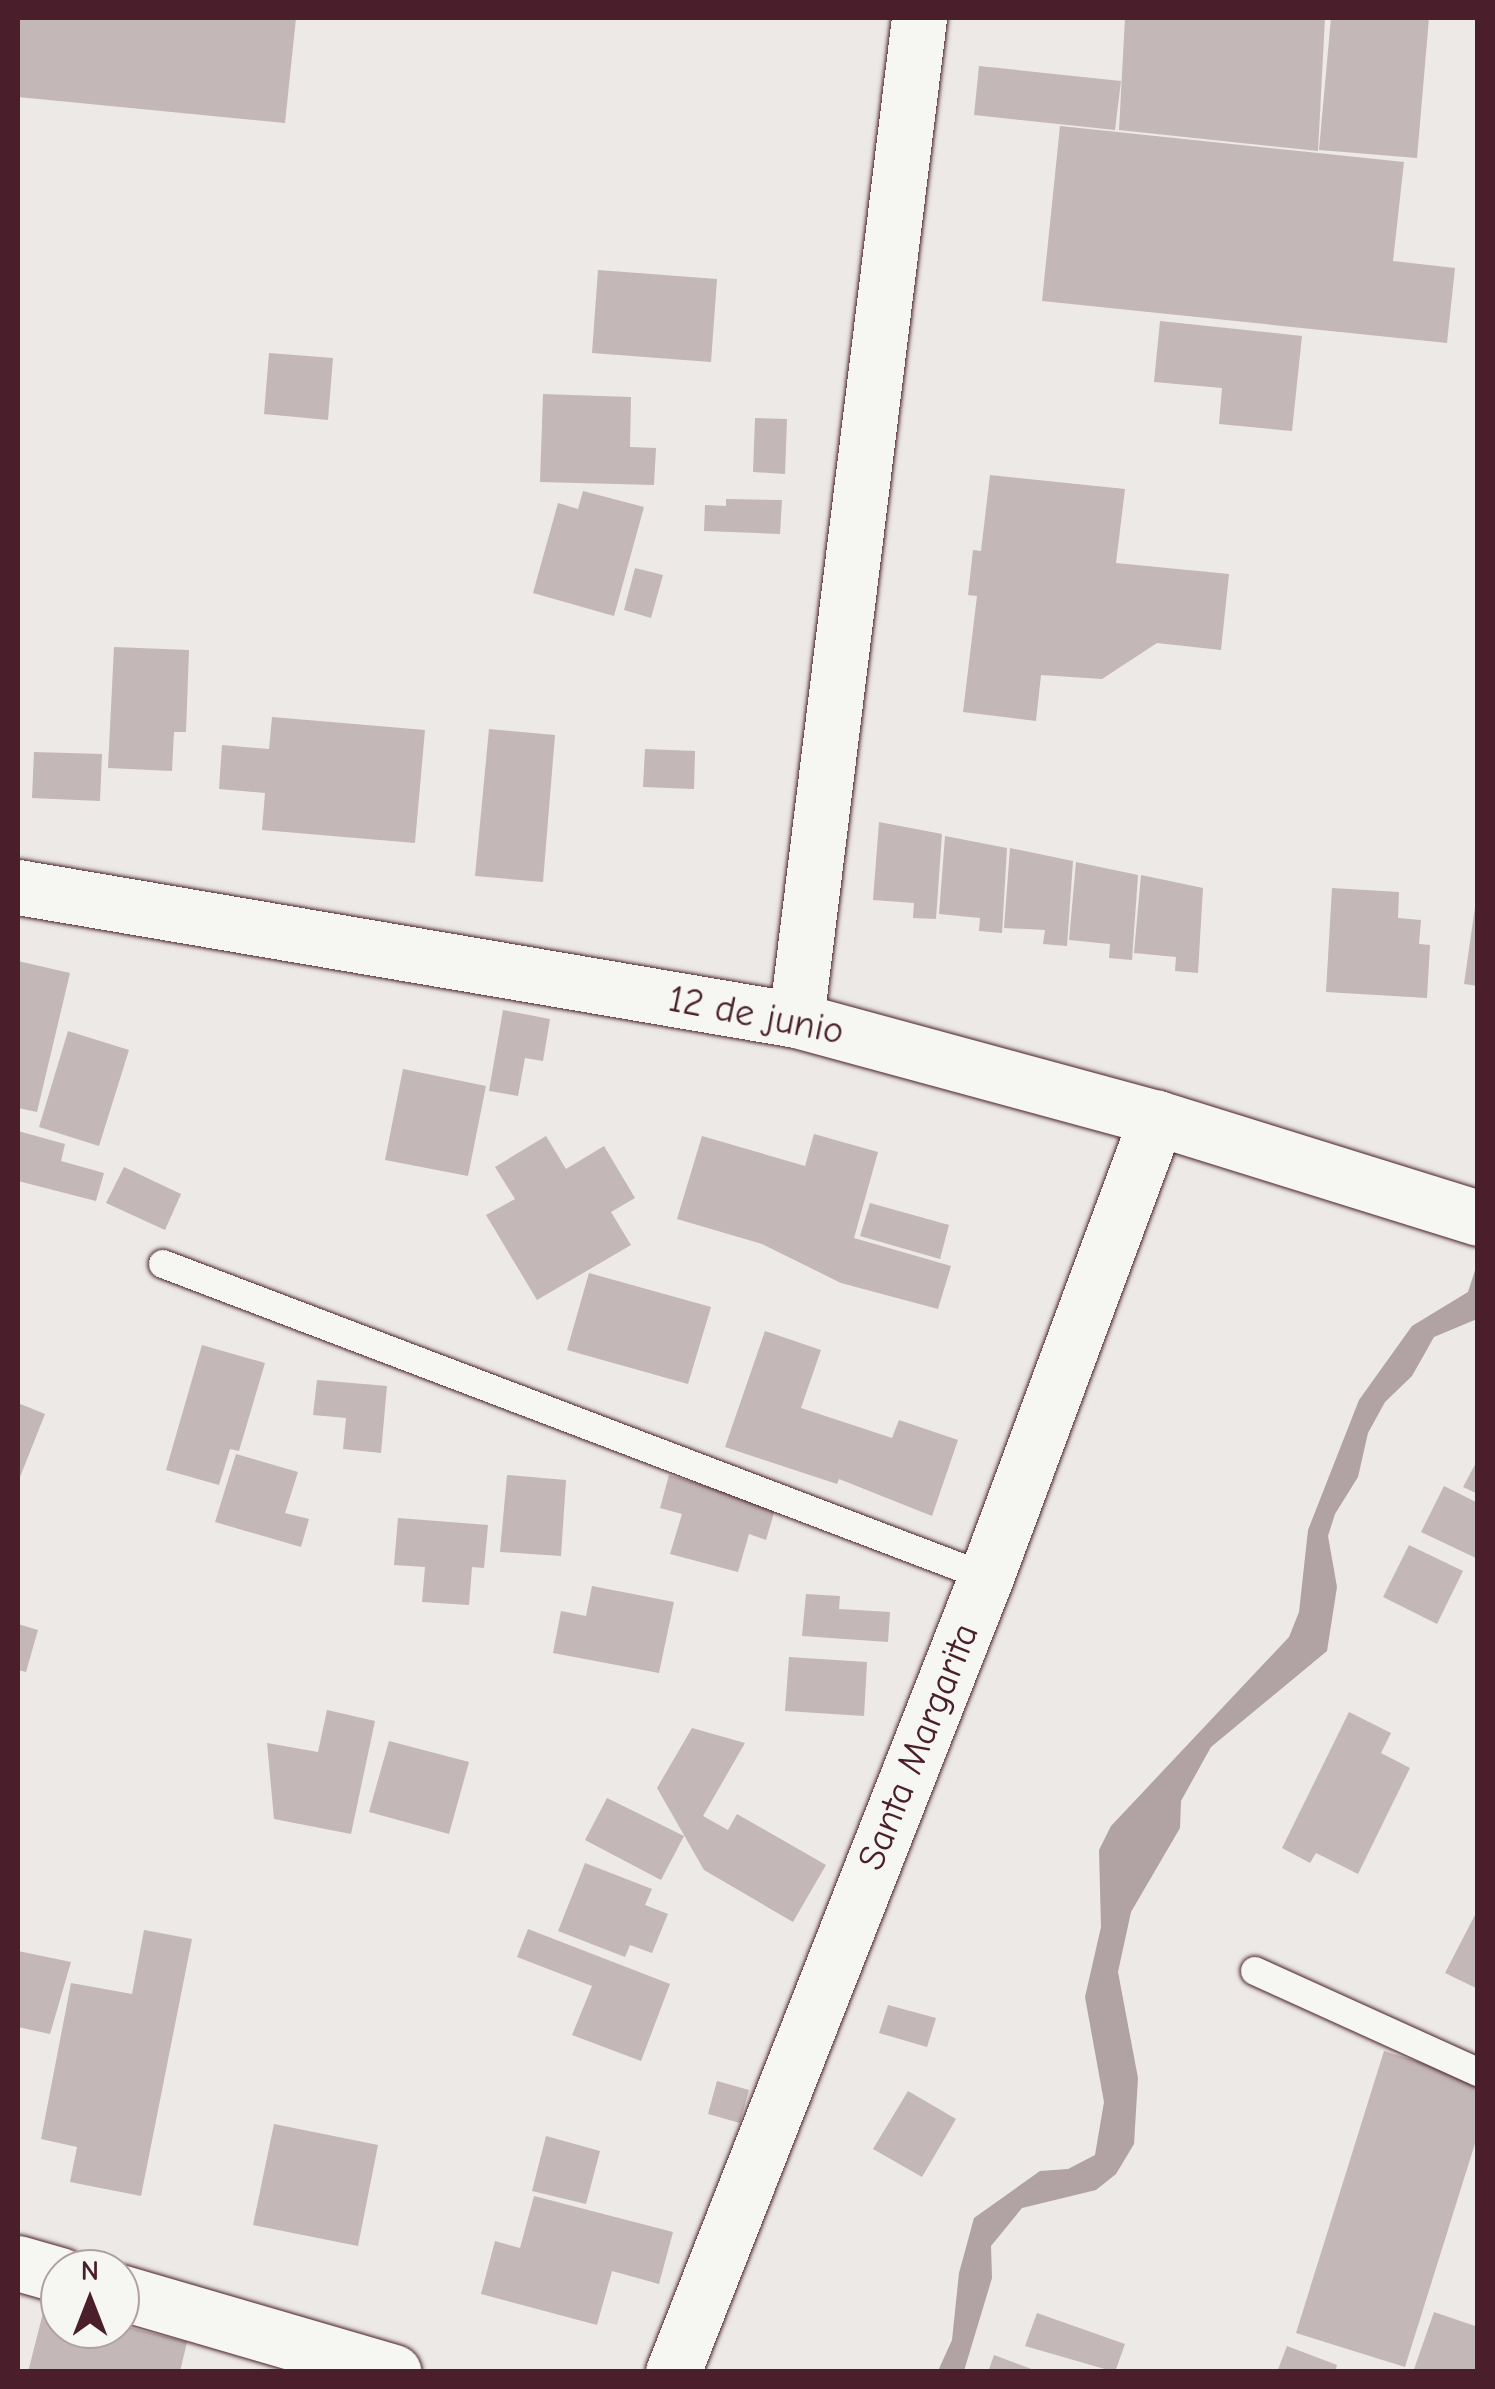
<!DOCTYPE html>
<style>
body{margin:0}
#map{position:relative;width:1495px;height:2389px;overflow:hidden;background:#ece9e6;font-family:"Comic Neue",sans-serif}
div>[style]{position:absolute}
.water>*{inset:0;background:#b1a2a3}
.building>*{inset:0;background:#c4b7b7}
.roads{filter:drop-shadow(0 0 2px #4a1f2b) drop-shadow(0 0 2px #4a1f2b)}
.service>*{height:28px;margin:-14px;padding:0 14px;transform-origin:14px;border-radius:14px;background:#f6f6f2}
.minor>*{height:55px;margin:-27.5px;padding:0 27.5px;transform-origin:27.5px;border-radius:27.5px;background:#f6f6f2}
span{translate:-50% -50%;white-space:nowrap;text-align:center;line-height:1.15;-webkit-text-stroke:9px #f6f6f2;paint-order:stroke}
.street-label{font-size:38px;color:#4a1f2b}
.frame{position:absolute;inset:0;border:20px solid #4a1f2b;pointer-events:none}
.north{position:absolute;left:40px;top:2249px;width:100px;height:100px;box-sizing:border-box;background:#f6f6f2;border:2px solid #b1a0a2;border-radius:50%;rotate:0deg;font-size:28px;font-weight:700;line-height:40px;text-align:center;color:#4a1f2b}
.north::after{content:'';display:block;margin:auto;width:35px;height:45px;background:#4a1f2b;clip-path:polygon(50% 0,100% 100%,50% 72%,0 100%)}
</style>
<div id="map">
<div class="water">
<i style="clip-path:polygon(1477px 1264px,1477px 1319px,1434px 1337px,1412px 1376px,1385px 1402px,1368px 1433px,1358px 1477px,1335px 1514px,1328px 1536px,1337px 1587px,1327px 1651px,1211px 1747px,1181px 1801px,1180px 1828px,1131px 1912px,1118px 1972px,1138px 2078px,1134px 2144px,1116px 2174px,1096px 2190px,1022px 2208px,991px 2246px,992px 2278px,964px 2371px,938px 2371px,952px 2340px,959px 2273px,974px 2218px,1040px 2171px,1068px 2169px,1095px 2155px,1104px 2102px,1085px 1997px,1101px 1927px,1099px 1850px,1111px 1826px,1289px 1637px,1299px 1612px,1308px 1530px,1359px 1400px,1412px 1326px,1468px 1292px)"></i>
</div>
<div class="building">
<i style="clip-path:polygon(18px 18px,296px 18px,285px 123px,18px 97px)"></i>
<i style="clip-path:polygon(1125px 18px,1325px 18px,1318px 151px,1119px 130px)"></i>
<i style="clip-path:polygon(1331px 18px,1429px 18px,1417px 158px,1319px 150px)"></i>
<i style="clip-path:polygon(979px 66px,1121px 81px,1115px 130px,974px 115px)"></i>
<i style="clip-path:polygon(1060px 126px,1404px 162px,1393px 261px,1455px 268px,1447px 343px,1042px 301px)"></i>
<i style="clip-path:polygon(598px 270px,717px 279px,711px 362px,592px 353px)"></i>
<i style="clip-path:polygon(1160px 321px,1302px 336px,1292px 431px,1219px 424px,1222px 388px,1154px 382px)"></i>
<i style="clip-path:polygon(269px 353px,333px 358px,328px 420px,264px 414px)"></i>
<i style="clip-path:polygon(543px 394px,631px 397px,630px 447px,656px 448px,654px 485px,540px 482px)"></i>
<i style="clip-path:polygon(755px 418px,787px 419px,785px 474px,753px 472px)"></i>
<i style="clip-path:polygon(990px 475px,1125px 489px,1116px 563px,1229px 574px,1221px 650px,1157px 643px,1102px 679px,1041px 675px,1036px 721px,963px 712px,977px 596px,968px 595px,973px 550px,981px 551px)"></i>
<i style="clip-path:polygon(583px 491px,644px 507px,614px 616px,533px 593px,558px 503px,578px 509px)"></i>
<i style="clip-path:polygon(726px 499px,782px 500px,780px 534px,704px 531px,705px 505px,726px 506px)"></i>
<i style="clip-path:polygon(635px 568px,663px 575px,651px 618px,624px 610px)"></i>
<i style="clip-path:polygon(114px 647px,189px 650px,186px 732px,174px 732px,172px 771px,108px 768px)"></i>
<i style="clip-path:polygon(272px 717px,425px 730px,415px 843px,262px 830px,265px 793px,219px 789px,222px 745px,269px 749px)"></i>
<i style="clip-path:polygon(489px 729px,555px 735px,543px 882px,475px 876px)"></i>
<i style="clip-path:polygon(645px 749px,695px 751px,694px 789px,643px 787px)"></i>
<i style="clip-path:polygon(34px 752px,102px 754px,100px 801px,32px 798px)"></i>
<i style="clip-path:polygon(879px 822px,942px 834px,936px 919px,913px 918px,914px 903px,873px 900px)"></i>
<i style="clip-path:polygon(945px 836px,1007px 848px,1002px 933px,979px 931px,980px 918px,939px 914px)"></i>
<i style="clip-path:polygon(1010px 848px,1073px 861px,1067px 946px,1043px 944px,1045px 930px,1004px 928px)"></i>
<i style="clip-path:polygon(1076px 862px,1138px 875px,1132px 960px,1109px 958px,1110px 944px,1069px 940px)"></i>
<i style="clip-path:polygon(1141px 875px,1203px 888px,1198px 973px,1175px 971px,1176px 957px,1134px 953px)"></i>
<i style="clip-path:polygon(1332px 888px,1399px 892px,1398px 918px,1421px 920px,1419px 944px,1430px 945px,1427px 998px,1326px 992px)"></i>
<i style="clip-path:polygon(1475px 907px,1478px 907px,1478px 986px,1464px 984px)"></i>
<i style="clip-path:polygon(18px 961px,70px 973px,37px 1112px,18px 1108px)"></i>
<i style="clip-path:polygon(503px 1010px,550px 1019px,543px 1061px,525px 1058px,518px 1096px,489px 1091px)"></i>
<i style="clip-path:polygon(68px 1031px,129px 1050px,99px 1146px,39px 1127px)"></i>
<i style="clip-path:polygon(403px 1069px,486px 1086px,468px 1176px,385px 1160px)"></i>
<i style="clip-path:polygon(18px 1131px,65px 1144px,61px 1161px,104px 1173px,96px 1201px,18px 1181px)"></i>
<i style="clip-path:polygon(814px 1134px,878px 1152px,854px 1238px,951px 1266px,938px 1309px,841px 1283px,762px 1244px,677px 1219px,702px 1136px,805px 1166px)"></i>
<i style="clip-path:polygon(546px 1136px,566px 1169px,604px 1146px,635px 1198px,611px 1212px,631px 1245px,537px 1300px,486px 1215px,515px 1199px,495px 1167px)"></i>
<i style="clip-path:polygon(124px 1167px,181px 1194px,165px 1230px,106px 1203px)"></i>
<i style="clip-path:polygon(870px 1203px,949px 1225px,940px 1259px,860px 1236px)"></i>
<i style="clip-path:polygon(589px 1273px,711px 1307px,688px 1384px,567px 1350px)"></i>
<i style="clip-path:polygon(765px 1331px,821px 1350px,801px 1408px,892px 1438px,899px 1420px,958px 1440px,932px 1516px,839px 1479px,837px 1484px,725px 1447px)"></i>
<i style="clip-path:polygon(202px 1345px,265px 1363px,239px 1451px,230px 1449px,219px 1485px,166px 1470px)"></i>
<i style="clip-path:polygon(317px 1380px,387px 1386px,381px 1453px,343px 1449px,346px 1418px,313px 1415px)"></i>
<i style="clip-path:polygon(18px 1403px,45px 1414px,18px 1482px)"></i>
<i style="clip-path:polygon(236px 1454px,298px 1472px,285px 1513px,309px 1519px,301px 1547px,215px 1522px)"></i>
<i style="clip-path:polygon(1478px 1459px,1478px 1494px,1463px 1487px)"></i>
<i style="clip-path:polygon(507px 1475px,566px 1480px,561px 1556px,500px 1552px)"></i>
<i style="clip-path:polygon(669px 1475px,776px 1506px,766px 1540px,749px 1534px,738px 1572px,670px 1554px,682px 1514px,660px 1508px)"></i>
<i style="clip-path:polygon(1444px 1486px,1478px 1503px,1478px 1559px,1421px 1532px)"></i>
<i style="clip-path:polygon(398px 1518px,488px 1525px,484px 1568px,472px 1567px,469px 1605px,422px 1602px,425px 1567px,394px 1565px)"></i>
<i style="clip-path:polygon(1409px 1545px,1463px 1571px,1437px 1624px,1383px 1597px)"></i>
<i style="clip-path:polygon(592px 1586px,674px 1602px,659px 1673px,553px 1653px,561px 1611px,586px 1616px)"></i>
<i style="clip-path:polygon(806px 1594px,840px 1596px,839px 1609px,890px 1612px,888px 1642px,802px 1636px)"></i>
<i style="clip-path:polygon(18px 1624px,38px 1630px,26px 1672px,18px 1670px)"></i>
<i style="clip-path:polygon(789px 1657px,867px 1662px,864px 1716px,785px 1711px)"></i>
<i style="clip-path:polygon(327px 1710px,375px 1721px,351px 1834px,274px 1819px,267px 1743px,318px 1752px)"></i>
<i style="clip-path:polygon(1349px 1712px,1391px 1733px,1381px 1753px,1410px 1768px,1358px 1874px,1316px 1853px,1310px 1863px,1282px 1848px)"></i>
<i style="clip-path:polygon(692px 1728px,745px 1743px,703px 1816px,728px 1830px,737px 1814px,826px 1865px,793px 1922px,704px 1870px,657px 1788px)"></i>
<i style="clip-path:polygon(389px 1741px,469px 1762px,449px 1834px,369px 1812px)"></i>
<i style="clip-path:polygon(607px 1798px,684px 1836px,661px 1880px,585px 1840px)"></i>
<i style="clip-path:polygon(585px 1863px,652px 1889px,645px 1905px,668px 1914px,652px 1953px,630px 1945px,625px 1957px,558px 1931px)"></i>
<i style="clip-path:polygon(1478px 1909px,1478px 1989px,1445px 1973px)"></i>
<i style="clip-path:polygon(528px 1929px,670px 1984px,641px 2061px,572px 2035px,592px 1986px,517px 1957px)"></i>
<i style="clip-path:polygon(144px 1930px,192px 1939px,141px 2196px,70px 2182px,77px 2147px,41px 2139px,71px 1983px,132px 1994px)"></i>
<i style="clip-path:polygon(18px 1951px,71px 1962px,50px 2034px,18px 2027px)"></i>
<i style="clip-path:polygon(888px 2005px,936px 2018px,927px 2047px,879px 2033px)"></i>
<i style="clip-path:polygon(1384px 2051px,1478px 2080px,1478px 2134px,1405px 2367px,1296px 2333px)"></i>
<i style="clip-path:polygon(717px 2081px,749px 2090px,740px 2123px,708px 2114px)"></i>
<i style="clip-path:polygon(908px 2091px,956px 2119px,922px 2177px,873px 2149px)"></i>
<i style="clip-path:polygon(274px 2124px,378px 2145px,358px 2246px,253px 2225px)"></i>
<i style="clip-path:polygon(546px 2136px,600px 2151px,586px 2204px,532px 2191px)"></i>
<i style="clip-path:polygon(534px 2196px,673px 2232px,659px 2284px,612px 2271px,597px 2325px,481px 2294px,495px 2241px,520px 2248px)"></i>
<i style="clip-path:polygon(45px 2305px,60px 2309px,60px 2329px,120px 2325px,187px 2342px,180px 2372px,28px 2372px)"></i>
<i style="clip-path:polygon(1434px 2312px,1478px 2327px,1478px 2372px,1413px 2372px)"></i>
<i style="clip-path:polygon(1037px 2313px,1125px 2344px,1115px 2372px,1025px 2346px)"></i>
<i style="clip-path:polygon(1287px 2346px,1337px 2365px,1335px 2372px,1277px 2372px)"></i>
<i style="clip-path:polygon(994px 2355px,1037px 2371px,1037px 2372px,988px 2372px)"></i>
</div>
<div class="roads">
<div class="service">
<i style="left:163px;top:1264px;width:881px;rotate:20.82deg"></i>
<i style="left:1255px;top:1971px;width:245px;rotate:24.4deg"></i>
</div>
<div class="minor">
<i style="left:18px;top:887px;width:789px;rotate:9.7deg"></i>
<i style="left:796px;top:1020px;width:374px;rotate:15.2deg"></i>
<i style="left:1157px;top:1118px;width:336px;rotate:17.3deg"></i>
<i style="left:796px;top:1020px;width:1010px;rotate:-83deg"></i>
<i style="left:18px;top:2263px;width:44px;rotate:15.9deg"></i>
<i style="left:120px;top:2292px;width:285px;rotate:16.3deg"></i>
<i style="left:673px;top:2372px;width:854px;rotate:-68.51deg"></i>
<i style="left:986px;top:1577px;width:490px;rotate:-69.6deg"></i>
</div>
</div>
<div class="street-label">
<span style="left:756px;top:1016px;rotate:11deg">12 de junio</span>
<span style="left:919px;top:1747px;rotate:-68deg">Santa Margarita</span>
</div>
<div class="frame"></div>
<div class="north">N</div>
</div>
